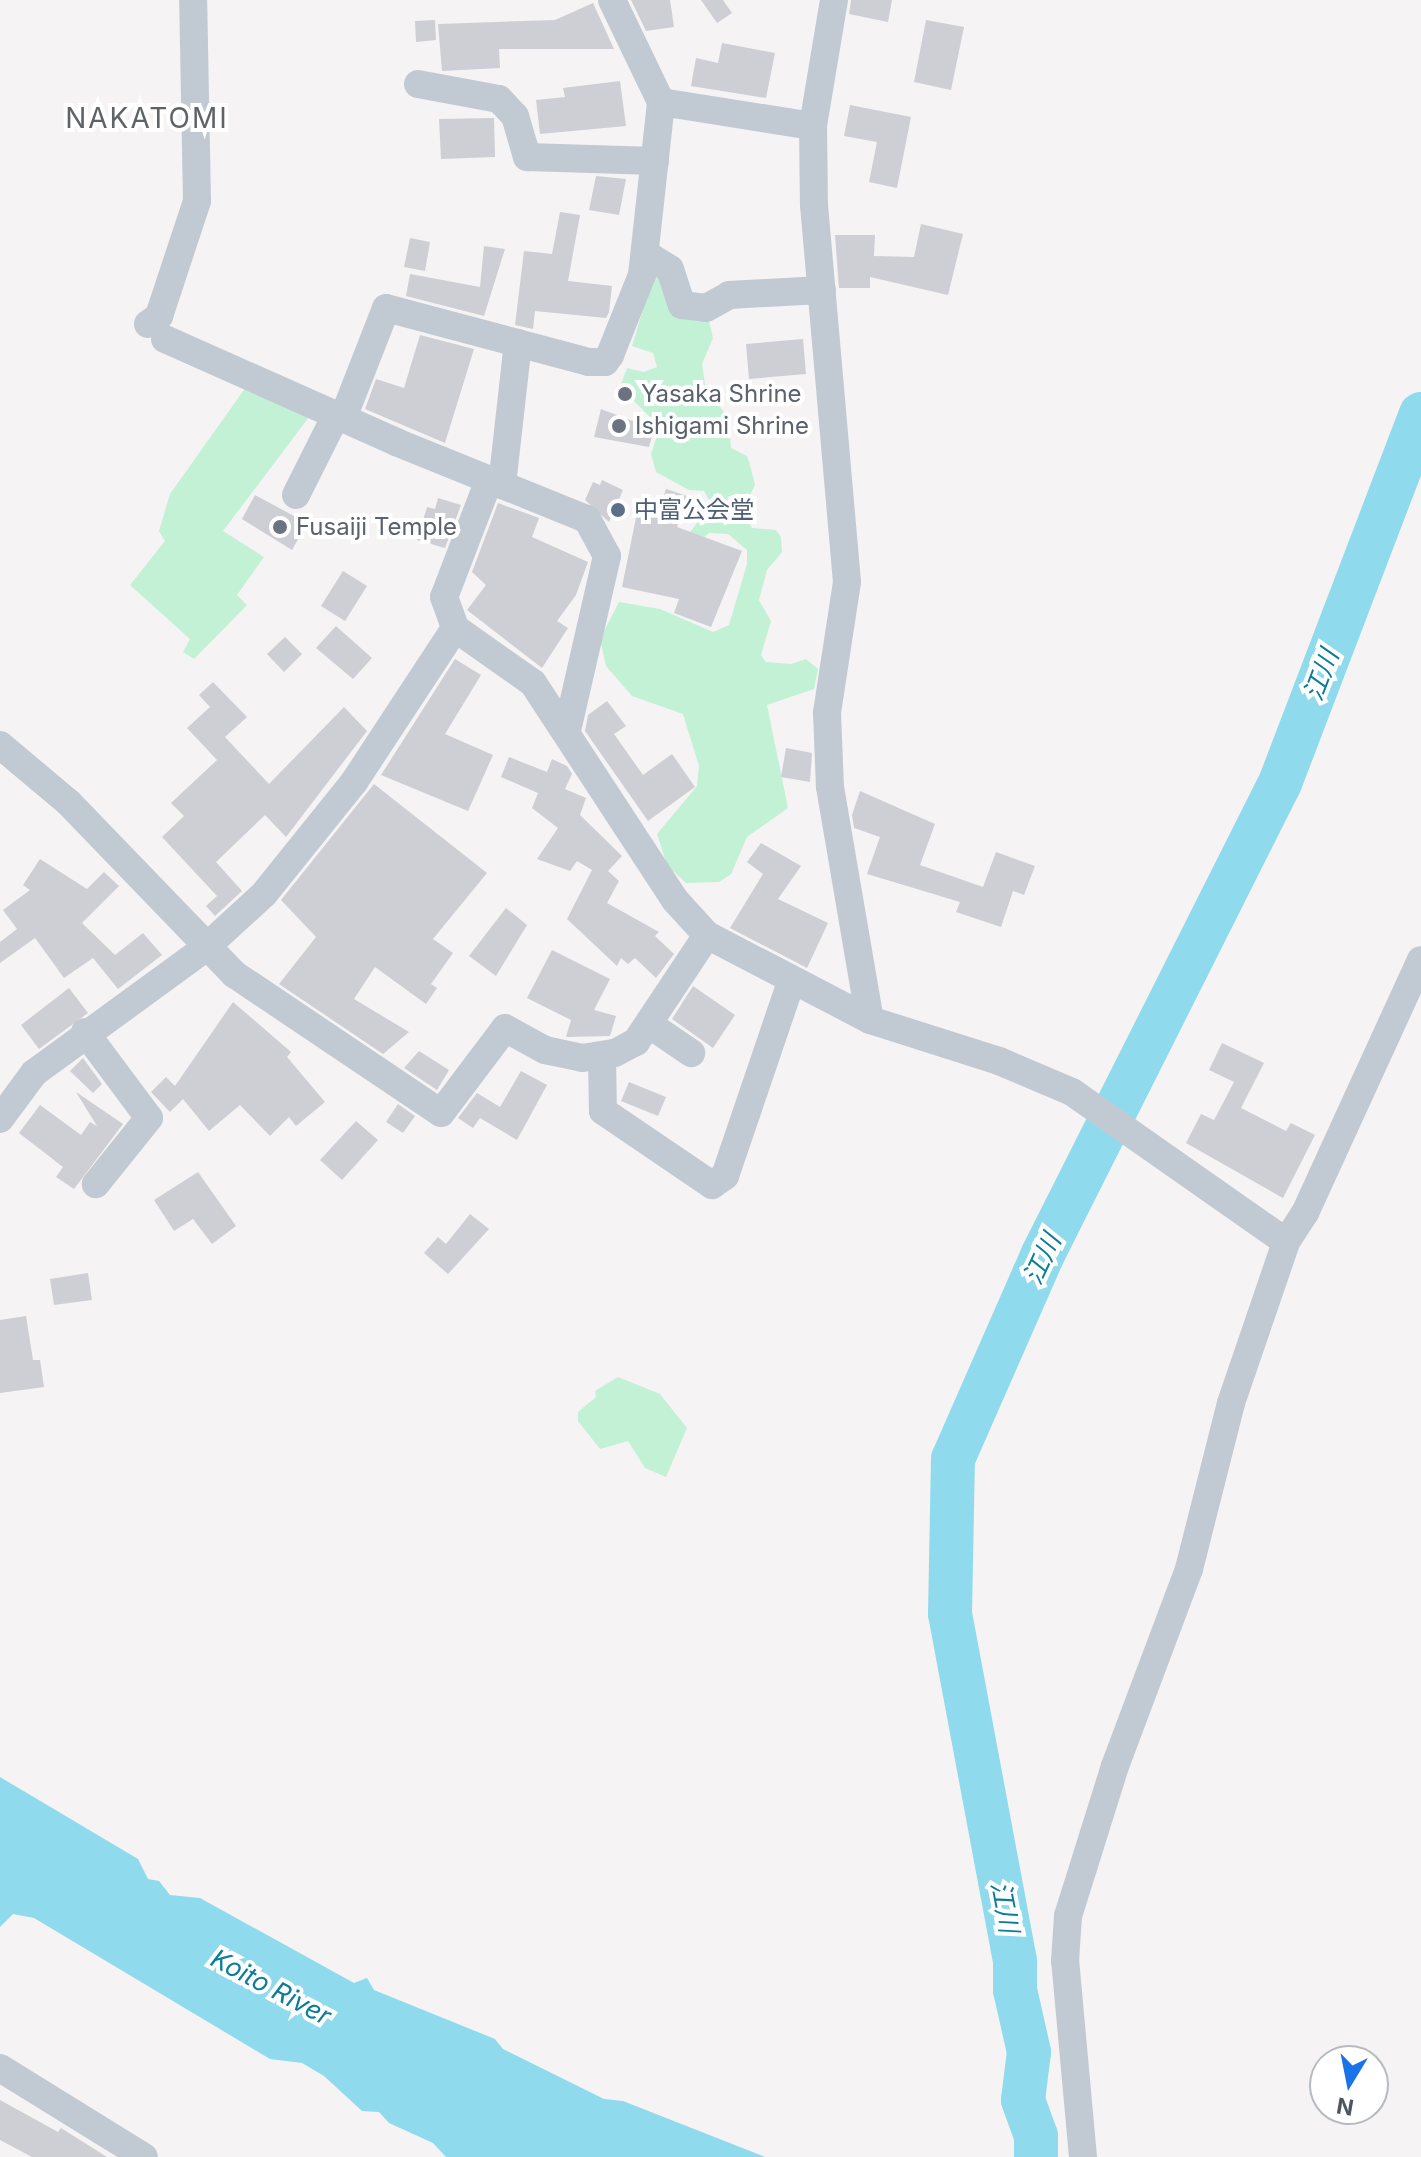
<!DOCTYPE html>
<meta charset="utf-8">
<style>
body{margin:0}
#map{position:relative;width:1421px;height:2157px;overflow:hidden;background:#f5f3f3;font-family:Inter,"Noto Sans JP",sans-serif}
div>[style]{position:absolute}
.green>*{inset:0;background:#c3f1d5}
.water>*{inset:0;background:#90daee}
.river>*{height:44px;margin:-22px;padding:0 22px;transform-origin:22px;border-radius:22px;background:#90daee}
.building>*{inset:0;background:#cdcfd5}
.street>*{height:28px;margin:-14px;padding:0 14px;transform-origin:14px;border-radius:14px;background:#c1cad2}
.dots>*{width:22px;height:22px;translate:-50% -50%;box-sizing:border-box;border:4px solid #fff;border-radius:50%}
span{translate:-50% -50%;white-space:nowrap;text-align:center;line-height:1.15;-webkit-text-stroke:8px #fff;paint-order:stroke}
.worship-label{font-size:24px;color:#5b616d}
.left{translate:0 -50%;text-align:left}
.service-label{font-size:24px;color:#4e5e75}
.water-label{font-size:26px;color:#0c7c9b;font-style:italic}
.quarter-label{font-size:28px;color:#5f6368;letter-spacing:2px}
.north{position:absolute;left:1309px;top:2045px;width:80px;height:80px;box-sizing:border-box;background:#fff;border:2px solid #b7bbc0;border-radius:50%;rotate:190deg;font-size:22px;font-weight:700;line-height:32px;text-align:center;color:#4a5661}
.north::after{content:'';display:block;margin:auto;width:28px;height:36px;background:#1a73e8;clip-path:polygon(50% 0,100% 100%,50% 72%,0 100%)}
</style>
<div id="map">
<div class="green">
<i style="clip-path:polygon(654px 273px,708px 317px,713px 338px,702px 364px,705px 384px,729px 420px,731px 448px,747px 456px,750px 465px,755px 485px,744px 507px,746px 518px,752px 528px,776px 530px,781px 537px,782px 552px,767px 570px,759px 600px,771px 621px,761px 655px,766px 662px,791px 664px,806px 659px,818px 669px,814px 689px,767px 705px,788px 808px,747px 837px,731px 874px,719px 882px,686px 883px,667px 865px,657px 834px,697px 786px,699px 766px,683px 714px,632px 696px,606px 666px,600px 639px,619px 602px,660px 609px,713px 632px,729px 625px,747px 564px,747px 550px,728px 534px,709px 533px,697px 543px,686px 538px,711px 503px,704px 491px,689px 490px,656px 472px,651px 454px,660px 427px,620px 387px,627px 368px,644px 372px,657px 367px,653px 353px,632px 346px)"></i>
<i style="clip-path:polygon(246px 387px,309px 417px,223px 531px,264px 557px,237px 595px,247px 605px,194px 659px,183px 652px,190px 639px,130px 585px,165px 541px,159px 531px,170px 494px)"></i>
<i style="clip-path:polygon(618px 1377px,660px 1394px,687px 1428px,666px 1477px,645px 1468px,628px 1441px,600px 1449px,578px 1421px,578px 1412px,596px 1397px,595px 1391px)"></i>
</div>
<div class="water">
<i style="clip-path:polygon(0 1777px,138px 1859px,148px 1879px,159px 1881px,170px 1895px,200px 1898px,354px 1983px,367px 1978px,374px 1990px,495px 2039px,503px 2049px,604px 2099px,623px 2101px,765px 2157px,446px 2157px,433px 2143px,389px 2123px,379px 2112px,362px 2111px,324px 2076px,302px 2063px,270px 2059px,34px 1918px,13px 1914px,0 1927px)"></i>
</div>
<div class="river">
<i style="left:1036px;top:2157px;width:21px;rotate:-90deg"></i>
<i style="left:1036px;top:2136px;width:38px;rotate:-110deg"></i>
<i style="left:1023px;top:2100px;width:48px;rotate:-82.9deg"></i>
<i style="left:1029px;top:2052px;width:64px;rotate:-102.7deg"></i>
<i style="left:1015px;top:1990px;width:29px;rotate:-90deg"></i>
<i style="left:1015px;top:1961px;width:353px;rotate:-100.6deg"></i>
<i style="left:950px;top:1614px;width:155px;rotate:-88.9deg"></i>
<i style="left:953px;top:1459px;width:224px;rotate:-66.3deg"></i>
<i style="left:1043px;top:1254px;width:527px;rotate:-63.29deg"></i>
<i style="left:1280px;top:783px;width:395px;rotate:-69.1deg"></i>
</div>
<div class="building">
<i style="clip-path:polygon(631px 0,670px 0,674px 27px,646px 31px)"></i>
<i style="clip-path:polygon(701px 0,723px 0,732px 13px,717px 23px)"></i>
<i style="clip-path:polygon(851px 0,892px 0,888px 22px,849px 14px)"></i>
<i style="clip-path:polygon(593px 3px,614px 49px,499px 49px,500px 68px,442px 71px,438px 24px,555px 20px)"></i>
<i style="clip-path:polygon(435px 20px,436px 40px,416px 42px,415px 21px)"></i>
<i style="clip-path:polygon(926px 20px,964px 27px,951px 90px,914px 82px)"></i>
<i style="clip-path:polygon(722px 43px,775px 53px,766px 98px,691px 86px,696px 58px,718px 63px)"></i>
<i style="clip-path:polygon(620px 81px,626px 126px,540px 134px,536px 100px,565px 97px,563px 88px)"></i>
<i style="clip-path:polygon(850px 105px,911px 117px,897px 188px,869px 182px,877px 142px,844px 136px)"></i>
<i style="clip-path:polygon(494px 118px,495px 157px,441px 159px,439px 119px)"></i>
<i style="clip-path:polygon(596px 176px,626px 179px,619px 215px,589px 210px)"></i>
<i style="clip-path:polygon(560px 212px,580px 215px,568px 281px,612px 286px,609px 312px,606px 318px,535px 311px,533px 329px,515px 325px,524px 251px,552px 254px)"></i>
<i style="clip-path:polygon(921px 224px,963px 234px,948px 295px,870px 277px,870px 288px,839px 288px,835px 235px,875px 235px,874px 256px,914px 257px)"></i>
<i style="clip-path:polygon(410px 238px,430px 242px,425px 271px,404px 267px)"></i>
<i style="clip-path:polygon(484px 246px,505px 249px,484px 316px,406px 296px,410px 274px,480px 287px)"></i>
<i style="clip-path:polygon(420px 335px,474px 349px,445px 443px,365px 409px,376px 379px,404px 388px)"></i>
<i style="clip-path:polygon(803px 339px,806px 374px,749px 379px,746px 344px)"></i>
<i style="clip-path:polygon(601px 409px,654px 429px,649px 447px,594px 437px)"></i>
<i style="clip-path:polygon(602px 480px,623px 490px,609px 522px,585px 500px,593px 482px,600px 485px)"></i>
<i style="clip-path:polygon(666px 489px,687px 496px,677px 527px,742px 551px,711px 627px,674px 613px,679px 599px,622px 587px,640px 498px,660px 507px)"></i>
<i style="clip-path:polygon(255px 495px,307px 523px,292px 550px,242px 519px)"></i>
<i style="clip-path:polygon(438px 498px,461px 505px,445px 548px,417px 540px,427px 507px,435px 509px)"></i>
<i style="clip-path:polygon(498px 503px,539px 518px,532px 537px,588px 562px,576px 595px,557px 621px,568px 628px,542px 668px,467px 610px,486px 585px,472px 572px)"></i>
<i style="clip-path:polygon(343px 571px,367px 586px,345px 621px,321px 606px)"></i>
<i style="clip-path:polygon(336px 626px,372px 658px,353px 679px,316px 648px)"></i>
<i style="clip-path:polygon(285px 637px,302px 654px,284px 672px,267px 654px)"></i>
<i style="clip-path:polygon(455px 659px,481px 675px,445px 734px,493px 755px,468px 811px,381px 775px)"></i>
<i style="clip-path:polygon(213px 682px,247px 717px,225px 737px,269px 784px,344px 707px,367px 731px,286px 837px,265px 815px,216px 862px,242px 891px,215px 916px,206px 906px,217px 896px,162px 837px,184px 816px,171px 803px,217px 760px,187px 728px,210px 707px,199px 695px)"></i>
<i style="clip-path:polygon(607px 701px,626px 726px,614px 734px,643px 775px,672px 754px,695px 787px,648px 821px,585px 731px,588px 715px)"></i>
<i style="clip-path:polygon(786px 748px,812px 753px,810px 782px,781px 777px)"></i>
<i style="clip-path:polygon(509px 757px,547px 772px,552px 759px,567px 766px,572px 774px,565px 789px,586px 798px,580px 815px,622px 856px,608px 871px,619px 881px,607px 903px,659px 932px,655px 936px,674px 954px,656px 978px,635px 958px,628px 964px,621px 958px,617px 966px,567px 919px,592px 870px,577px 861px,570px 871px,537px 859px,558px 828px,532px 808px,538px 793px,501px 777px)"></i>
<i style="clip-path:polygon(374px 784px,487px 873px,433px 939px,453px 953px,431px 984px,437px 988px,426px 1004px,375px 967px,354px 999px,409px 1032px,383px 1054px,279px 984px,316px 937px,281px 900px)"></i>
<i style="clip-path:polygon(860px 791px,935px 824px,920px 865px,983px 887px,996px 852px,1035px 866px,1024px 895px,1013px 891px,1001px 927px,956px 912px,960px 902px,867px 874px,880px 837px,854px 828px,852px 815px)"></i>
<i style="clip-path:polygon(761px 843px,801px 866px,778px 899px,828px 923px,807px 968px,730px 928px,763px 874px,747px 862px)"></i>
<i style="clip-path:polygon(40px 859px,87px 889px,104px 872px,119px 886px,82px 923px,115px 955px,143px 933px,162px 955px,118px 989px,93px 958px,64px 978px,35px 938px,0 963px,0 942px,17px 929px,3px 910px,30px 890px,23px 885px)"></i>
<i style="clip-path:polygon(506px 908px,527px 925px,496px 976px,469px 956px)"></i>
<i style="clip-path:polygon(552px 950px,610px 979px,594px 1010px,616px 1016px,610px 1036px,566px 1037px,571px 1020px,527px 998px)"></i>
<i style="clip-path:polygon(693px 986px,735px 1015px,713px 1048px,672px 1019px)"></i>
<i style="clip-path:polygon(69px 988px,88px 1013px,39px 1049px,21px 1025px)"></i>
<i style="clip-path:polygon(233px 1002px,291px 1052px,287px 1057px,325px 1102px,296px 1126px,289px 1117px,270px 1136px,240px 1105px,209px 1131px,183px 1099px,170px 1112px,151px 1092px,166px 1077px,175px 1086px)"></i>
<i style="clip-path:polygon(1222px 1043px,1264px 1063px,1241px 1108px,1286px 1131px,1291px 1123px,1315px 1135px,1283px 1198px,1186px 1143px,1201px 1114px,1214px 1120px,1234px 1082px,1209px 1070px)"></i>
<i style="clip-path:polygon(419px 1051px,449px 1070px,437px 1090px,404px 1068px)"></i>
<i style="clip-path:polygon(83px 1058px,102px 1084px,93px 1093px,70px 1071px)"></i>
<i style="clip-path:polygon(521px 1071px,547px 1085px,517px 1140px,480px 1118px,473px 1128px,458px 1118px,477px 1093px,500px 1107px)"></i>
<i style="clip-path:polygon(629px 1082px,666px 1097px,658px 1116px,621px 1101px)"></i>
<i style="clip-path:polygon(76px 1092px,123px 1124px,74px 1189px,56px 1177px,63px 1167px,19px 1133px,40px 1105px,81px 1135px,90px 1122px,97px 1126px)"></i>
<i style="clip-path:polygon(398px 1104px,415px 1116px,403px 1133px,386px 1122px)"></i>
<i style="clip-path:polygon(356px 1121px,378px 1140px,342px 1180px,320px 1160px)"></i>
<i style="clip-path:polygon(198px 1172px,236px 1226px,212px 1244px,193px 1219px,174px 1231px,154px 1200px)"></i>
<i style="clip-path:polygon(470px 1214px,489px 1229px,448px 1274px,424px 1253px,438px 1237px,446px 1244px)"></i>
<i style="clip-path:polygon(88px 1273px,92px 1300px,54px 1305px,50px 1279px)"></i>
<i style="clip-path:polygon(26px 1316px,33px 1360px,40px 1360px,44px 1387px,0 1393px,0 1320px)"></i>
<i style="clip-path:polygon(0 2100px,58px 2132px,61px 2128px,107px 2157px,32px 2157px,0 2140px)"></i>
</div>
<div class="street">
<i style="left:834px;top:0;width:128px;rotate:99.5deg"></i>
<i style="left:813px;top:126px;width:79px;rotate:89.3deg"></i>
<i style="left:814px;top:205px;width:378px;rotate:85deg"></i>
<i style="left:847px;top:582px;width:133px;rotate:98.7deg"></i>
<i style="left:827px;top:713px;width:74px;rotate:87.7deg"></i>
<i style="left:830px;top:787px;width:236px;rotate:80.3deg"></i>
<i style="left:418px;top:84px;width:82px;rotate:10.5deg"></i>
<i style="left:499px;top:99px;width:23px;rotate:47deg"></i>
<i style="left:515px;top:116px;width:43px;rotate:73.7deg"></i>
<i style="left:527px;top:157px;width:128px;rotate:1.8deg"></i>
<i style="left:661px;top:102px;width:154px;rotate:9deg"></i>
<i style="left:646px;top:254px;width:28px;rotate:32deg"></i>
<i style="left:670px;top:269px;width:38px;rotate:72deg"></i>
<i style="left:682px;top:305px;width:24px;rotate:7deg"></i>
<i style="left:706px;top:308px;width:26px;rotate:-29deg"></i>
<i style="left:729px;top:295px;width:93px;rotate:-3.1deg"></i>
<i style="left:148px;top:324px;width:14px;rotate:-36deg"></i>
<i style="left:159px;top:316px;width:121px;rotate:-71.7deg"></i>
<i style="left:197px;top:201px;width:201px;rotate:-91.1deg"></i>
<i style="left:165px;top:339px;width:253px;rotate:24deg"></i>
<i style="left:396px;top:442px;width:206px;rotate:22deg"></i>
<i style="left:587px;top:519px;width:42px;rotate:61.6deg"></i>
<i style="left:607px;top:556px;width:180px;rotate:102.9deg"></i>
<i style="left:343px;top:418px;width:118px;rotate:-68.6deg"></i>
<i style="left:386px;top:308px;width:210px;rotate:14.9deg"></i>
<i style="left:589px;top:362px;width:16px"></i>
<i style="left:605px;top:362px;width:9px;rotate:-54deg"></i>
<i style="left:610px;top:355px;width:86px;rotate:-68.2deg"></i>
<i style="left:642px;top:275px;width:174px;rotate:-83.7deg"></i>
<i style="left:661px;top:102px;width:113px;rotate:-115.7deg"></i>
<i style="left:489px;top:480px;width:125px;rotate:111deg"></i>
<i style="left:444px;top:597px;width:33px;rotate:70deg"></i>
<i style="left:455px;top:628px;width:95px;rotate:35.2deg"></i>
<i style="left:533px;top:683px;width:259px;rotate:56.8deg"></i>
<i style="left:675px;top:900px;width:47px;rotate:47.6deg"></i>
<i style="left:707px;top:935px;width:184px;rotate:27.5deg"></i>
<i style="left:870px;top:1020px;width:135px;rotate:17.6deg"></i>
<i style="left:999px;top:1061px;width:79px;rotate:23deg"></i>
<i style="left:1072px;top:1092px;width:261px;rotate:35deg"></i>
<i style="left:502px;top:485px;width:143px;rotate:-83.6deg"></i>
<i style="left:296px;top:495px;width:89px;rotate:-63.4deg"></i>
<i style="left:0;top:745px;width:90px;rotate:40deg"></i>
<i style="left:69px;top:803px;width:238px;rotate:46deg"></i>
<i style="left:234px;top:974px;width:249px;rotate:33.9deg"></i>
<i style="left:441px;top:1113px;width:106px;rotate:-53deg"></i>
<i style="left:505px;top:1028px;width:46px;rotate:28.8deg"></i>
<i style="left:545px;top:1050px;width:38px;rotate:12deg"></i>
<i style="left:582px;top:1058px;width:33px;rotate:-9deg"></i>
<i style="left:615px;top:1053px;width:24px;rotate:-28deg"></i>
<i style="left:636px;top:1042px;width:128px;rotate:-56.4deg"></i>
<i style="left:650px;top:1025px;width:50px;rotate:34.3deg"></i>
<i style="left:85px;top:1032px;width:107px;rotate:53.3deg"></i>
<i style="left:149px;top:1118px;width:85px;rotate:128.8deg"></i>
<i style="left:602px;top:1056px;width:55px;rotate:89deg"></i>
<i style="left:603px;top:1111px;width:132px;rotate:34.2deg"></i>
<i style="left:712px;top:1185px;width:16px;rotate:-35deg"></i>
<i style="left:725px;top:1176px;width:205px;rotate:-71.2deg"></i>
<i style="left:0;top:1119px;width:57px;rotate:-53.5deg"></i>
<i style="left:34px;top:1073px;width:210px;rotate:-36.1deg"></i>
<i style="left:204px;top:949px;width:81px;rotate:-42.5deg"></i>
<i style="left:264px;top:894px;width:144px;rotate:-51.2deg"></i>
<i style="left:354px;top:782px;width:184px;rotate:-56.7deg"></i>
<i style="left:0;top:2068px;width:169px;rotate:31.7deg"></i>
<i style="left:1083px;top:2157px;width:197px;rotate:-95.2deg"></i>
<i style="left:1065px;top:1961px;width:45px;rotate:-86.2deg"></i>
<i style="left:1068px;top:1916px;width:157px;rotate:-72.6deg"></i>
<i style="left:1115px;top:1766px;width:210px;rotate:-69.4deg"></i>
<i style="left:1189px;top:1569px;width:171px;rotate:-75.8deg"></i>
<i style="left:1231px;top:1403px;width:170px;rotate:-71.1deg"></i>
<i style="left:1286px;top:1242px;width:35px;rotate:-57deg"></i>
<i style="left:1305px;top:1213px;width:278px;rotate:-65.4deg"></i>
</div>
<div class="dots">
<i style="left:625px;top:394px;background:#6b7280"></i>
<i style="left:619px;top:426px;background:#6b7280"></i>
<i style="left:618px;top:510px;background:#5c6f8a"></i>
<i style="left:280px;top:527px;background:#6b7280"></i>
</div>
<div class="worship-label">
<span class="left" style="left:641px;top:394px">Yasaka Shrine</span>
<span class="left" style="left:635px;top:426px">Ishigami Shrine</span>
<span class="left" style="left:296px;top:527px">Fusaiji Temple</span>
</div>
<div class="service-label">
<span class="left" style="left:634px;top:510px">中富公会堂</span>
</div>
<div class="water-label">
<span style="left:1321px;top:675px;rotate:-69deg">江川</span>
<span style="left:1042px;top:1259px;rotate:-65deg">江川</span>
<span style="left:1005px;top:1907px;rotate:79deg">江川</span>
<span style="left:271px;top:1987px;rotate:28deg">Koito River</span>
</div>
<div class="quarter-label">
<span style="left:147px;top:118px">NAKATOMI</span>
</div>
<div class="north">N</div>
</div>
